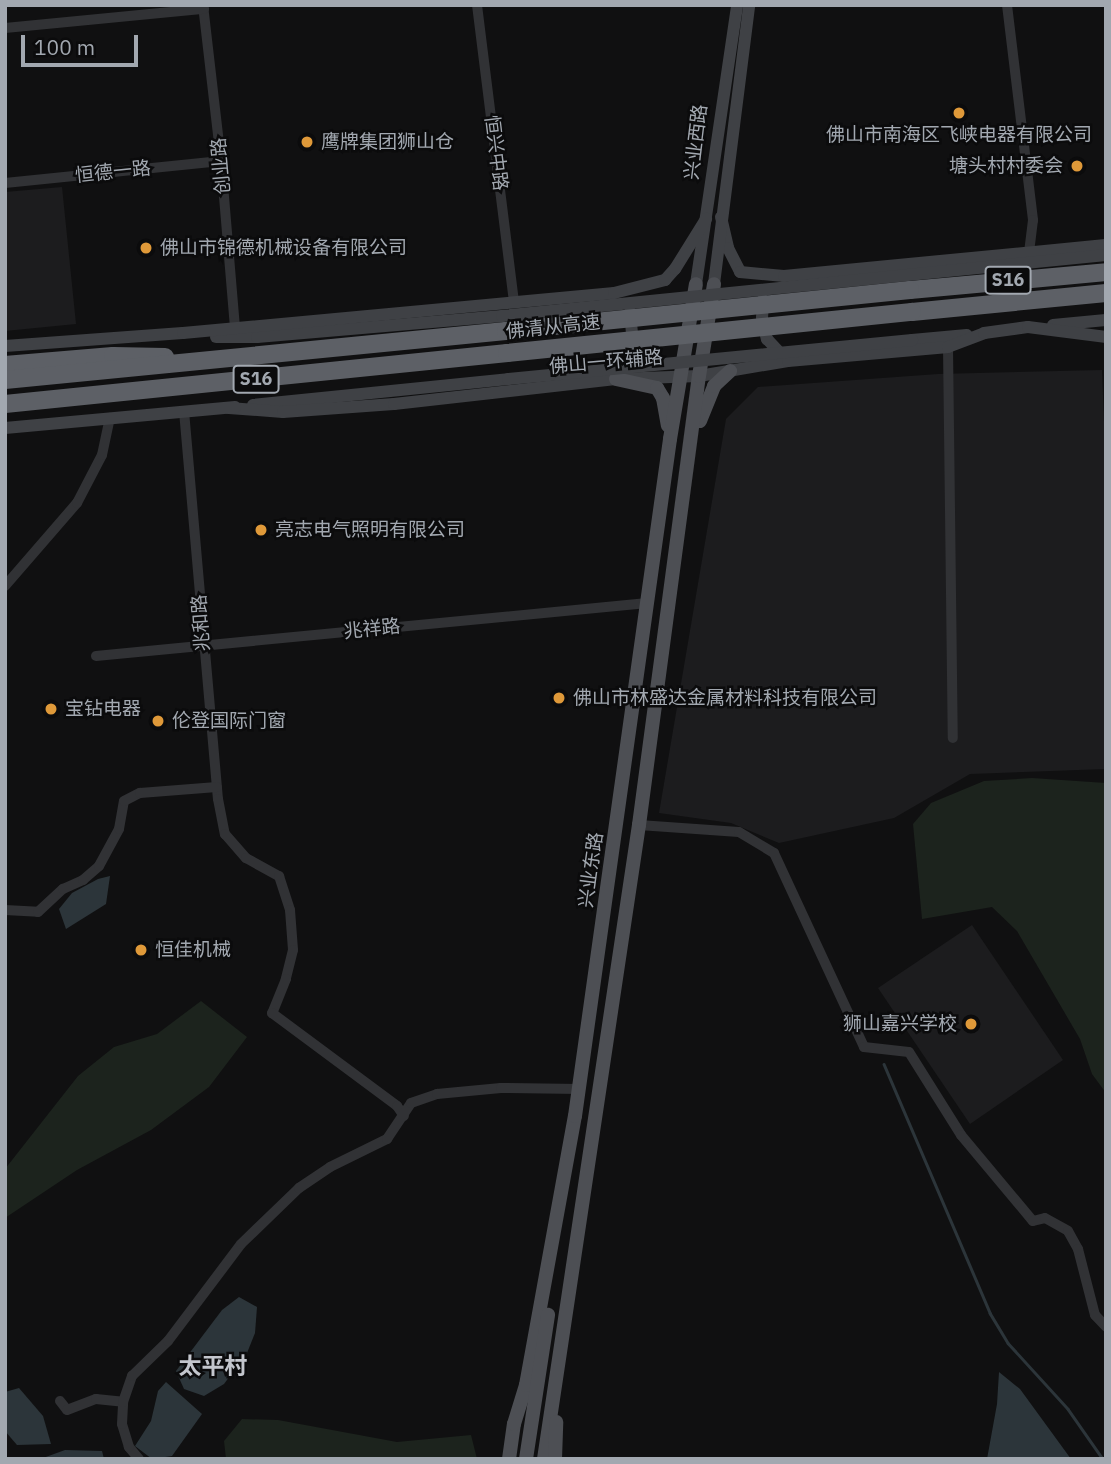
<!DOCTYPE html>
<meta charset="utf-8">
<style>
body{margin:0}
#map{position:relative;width:1111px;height:1464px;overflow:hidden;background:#101011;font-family:"IBM Plex Sans","Noto Sans SC",sans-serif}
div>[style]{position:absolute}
.built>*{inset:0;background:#1c1c1e}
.green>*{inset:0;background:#1c231d}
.water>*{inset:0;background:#2c353a}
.stream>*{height:2.5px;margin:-1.25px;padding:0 1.25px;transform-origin:1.25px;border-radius:1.25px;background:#2c353a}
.street>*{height:10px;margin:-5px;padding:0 5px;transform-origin:5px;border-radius:5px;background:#313235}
.secondary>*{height:12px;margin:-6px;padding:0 6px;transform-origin:6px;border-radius:6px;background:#3f4145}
.primary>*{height:14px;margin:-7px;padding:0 7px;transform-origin:7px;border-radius:7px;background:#4d4f54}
.highway>*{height:18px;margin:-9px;padding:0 9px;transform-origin:9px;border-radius:9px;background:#5d6066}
.secondary-bridge>*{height:12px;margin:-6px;padding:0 6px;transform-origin:6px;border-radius:6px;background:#3f4145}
.highway-bridge>*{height:18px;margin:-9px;padding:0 9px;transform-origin:9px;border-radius:9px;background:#5d6066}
.dots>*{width:19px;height:19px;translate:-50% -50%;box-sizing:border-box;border:4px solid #0b0b0c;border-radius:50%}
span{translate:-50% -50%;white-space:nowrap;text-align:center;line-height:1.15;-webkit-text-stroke:5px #0b0b0c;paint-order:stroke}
.shield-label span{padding:2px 5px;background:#0b0b0c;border:2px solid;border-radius:5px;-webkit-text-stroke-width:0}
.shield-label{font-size:18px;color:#a2a8b0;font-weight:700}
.poi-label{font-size:19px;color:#a2a8b0}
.left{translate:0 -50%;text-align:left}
.right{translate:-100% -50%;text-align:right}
.street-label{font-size:19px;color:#a2a8b0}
.quarter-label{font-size:23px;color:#c3c6cd;font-weight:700}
.frame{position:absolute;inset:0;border:7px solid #a2a8b0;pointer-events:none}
.scale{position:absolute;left:21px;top:35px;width:117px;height:32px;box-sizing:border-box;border:4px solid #a2a8b0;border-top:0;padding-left:9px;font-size:21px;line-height:24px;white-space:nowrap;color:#a2a8b0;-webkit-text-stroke:5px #0b0b0c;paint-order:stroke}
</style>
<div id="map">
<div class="built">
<i style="clip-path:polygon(62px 187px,76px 324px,5px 331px,5px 192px)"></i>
<i style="clip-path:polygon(1102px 370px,1106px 473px,1106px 769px,970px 774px,894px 818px,779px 843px,731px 823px,659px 813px,726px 419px,758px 387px,938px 374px)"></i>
<i style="clip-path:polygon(972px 925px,1063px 1060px,970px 1124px,878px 988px)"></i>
</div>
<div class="green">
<i style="clip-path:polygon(1032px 778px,1106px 783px,1106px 1093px,1092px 1074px,1080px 1039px,1017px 931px,992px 907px,922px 919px,913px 824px,931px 803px,984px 781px)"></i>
<i style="clip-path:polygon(201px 1001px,247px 1037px,209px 1087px,151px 1130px,77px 1170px,5px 1218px,5px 1169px,78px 1076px,114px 1047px,157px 1034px)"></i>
<i style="clip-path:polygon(242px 1419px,278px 1420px,397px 1442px,471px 1435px,477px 1459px,226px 1459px,224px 1441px)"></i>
</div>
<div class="water">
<i style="clip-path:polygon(110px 876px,106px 904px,66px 929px,59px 909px,72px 893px,98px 879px)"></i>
<i style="clip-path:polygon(239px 1297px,257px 1307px,255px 1333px,247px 1353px,224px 1384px,204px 1396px,184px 1389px,176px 1371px,222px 1310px)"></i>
<i style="clip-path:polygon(999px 1372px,1020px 1389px,1071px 1459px,987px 1459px,997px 1404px)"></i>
<i style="clip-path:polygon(166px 1382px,202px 1414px,172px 1456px,152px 1459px,135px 1446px,151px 1421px,158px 1391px)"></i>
<i style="clip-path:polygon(19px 1388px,43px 1416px,51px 1444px,17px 1445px,5px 1431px,5px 1392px)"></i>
<i style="clip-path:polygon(65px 1450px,102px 1451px,104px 1459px,25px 1459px,43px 1458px)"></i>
</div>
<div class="stream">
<i style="left:884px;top:1064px;width:271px;rotate:66.9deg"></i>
<i style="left:990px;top:1313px;width:35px;rotate:59deg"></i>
<i style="left:1008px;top:1343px;width:89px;rotate:47.7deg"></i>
<i style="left:1068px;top:1409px;width:61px;rotate:55deg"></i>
</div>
<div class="street">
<i style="left:203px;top:5px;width:157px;rotate:83.4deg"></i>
<i style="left:221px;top:161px;width:168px;rotate:85.2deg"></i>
<i style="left:477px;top:5px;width:297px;rotate:82.9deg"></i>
<i style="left:1007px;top:5px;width:217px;rotate:83.1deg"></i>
<i style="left:1033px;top:220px;width:33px;rotate:97deg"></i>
<i style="left:5px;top:28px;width:200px;rotate:-5.5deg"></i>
<i style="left:5px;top:183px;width:217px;rotate:-5.8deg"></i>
<i style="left:948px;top:347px;width:391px;rotate:89.3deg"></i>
<i style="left:184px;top:411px;width:389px;rotate:85deg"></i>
<i style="left:218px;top:799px;width:36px;rotate:79deg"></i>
<i style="left:225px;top:834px;width:32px;rotate:49deg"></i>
<i style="left:246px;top:858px;width:38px;rotate:29deg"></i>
<i style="left:279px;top:876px;width:36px;rotate:72deg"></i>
<i style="left:290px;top:910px;width:40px;rotate:85.7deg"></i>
<i style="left:293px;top:950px;width:30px;rotate:104deg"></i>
<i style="left:286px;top:979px;width:37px;rotate:112deg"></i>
<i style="left:272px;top:1013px;width:156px;rotate:36.6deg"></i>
<i style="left:397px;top:1106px;width:12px;rotate:55deg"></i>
<i style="left:5px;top:586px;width:110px;rotate:-49.1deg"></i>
<i style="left:77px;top:503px;width:54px;rotate:-62.5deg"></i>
<i style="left:102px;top:455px;width:38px;rotate:-78deg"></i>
<i style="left:96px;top:656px;width:554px;rotate:-5.49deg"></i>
<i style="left:639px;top:825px;width:100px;rotate:4deg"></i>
<i style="left:739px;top:832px;width:41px;rotate:31deg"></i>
<i style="left:774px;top:853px;width:214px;rotate:65.1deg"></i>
<i style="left:864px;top:1047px;width:45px;rotate:6.3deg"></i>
<i style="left:909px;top:1052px;width:98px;rotate:57.9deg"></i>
<i style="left:961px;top:1135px;width:112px;rotate:50.1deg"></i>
<i style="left:1033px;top:1221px;width:12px;rotate:-14deg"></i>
<i style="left:1045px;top:1218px;width:26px;rotate:29deg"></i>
<i style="left:1068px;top:1231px;width:21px;rotate:61deg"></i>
<i style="left:1078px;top:1249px;width:68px;rotate:75.6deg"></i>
<i style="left:1095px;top:1315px;width:16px;rotate:47deg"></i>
<i style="left:5px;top:910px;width:33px;rotate:3deg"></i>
<i style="left:38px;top:912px;width:34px;rotate:-43deg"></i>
<i style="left:63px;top:889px;width:22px;rotate:-24deg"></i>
<i style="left:83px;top:880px;width:21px;rotate:-41deg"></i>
<i style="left:99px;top:866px;width:42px;rotate:-61.6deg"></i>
<i style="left:119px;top:829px;width:28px;rotate:-80deg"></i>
<i style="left:124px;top:801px;width:18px;rotate:-27deg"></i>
<i style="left:140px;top:793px;width:77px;rotate:-4.5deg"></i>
<i style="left:60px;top:1401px;width:11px;rotate:52deg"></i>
<i style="left:67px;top:1410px;width:31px;rotate:-21deg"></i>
<i style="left:96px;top:1399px;width:27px;rotate:6deg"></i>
<i style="left:139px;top:1459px;width:16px;rotate:-130deg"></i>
<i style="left:129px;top:1447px;width:24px;rotate:-107deg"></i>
<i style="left:122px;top:1424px;width:22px;rotate:-87deg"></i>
<i style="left:123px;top:1402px;width:28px;rotate:-71deg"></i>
<i style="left:132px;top:1376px;width:50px;rotate:-44.2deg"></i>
<i style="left:168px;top:1341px;width:121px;rotate:-53deg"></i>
<i style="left:241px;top:1244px;width:81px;rotate:-44deg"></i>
<i style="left:299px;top:1188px;width:37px;rotate:-34deg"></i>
<i style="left:330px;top:1167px;width:64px;rotate:-26.2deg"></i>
<i style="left:387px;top:1139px;width:43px;rotate:-56.3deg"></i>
<i style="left:411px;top:1103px;width:28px;rotate:-19deg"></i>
<i style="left:437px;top:1094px;width:64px;rotate:-5.4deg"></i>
<i style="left:501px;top:1088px;width:79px;rotate:0.7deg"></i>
</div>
<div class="secondary">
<i style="left:721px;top:217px;width:32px;rotate:77deg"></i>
<i style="left:728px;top:248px;width:27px;rotate:63deg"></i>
<i style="left:740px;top:272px;width:44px;rotate:5.2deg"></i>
<i style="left:784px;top:276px;width:323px;rotate:-5.5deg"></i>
<i style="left:696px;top:284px;width:282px;rotate:-81.6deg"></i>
<i style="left:714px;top:284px;width:281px;rotate:-82.8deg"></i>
<i style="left:763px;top:300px;width:18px;rotate:93deg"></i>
<i style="left:762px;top:318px;width:22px;rotate:77deg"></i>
<i style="left:767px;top:339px;width:26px;rotate:47deg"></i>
<i style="left:1053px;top:325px;width:53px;rotate:-5.4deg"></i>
<i style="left:216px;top:337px;width:41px"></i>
<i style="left:257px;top:337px;width:246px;rotate:-4.9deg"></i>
<i style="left:912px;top:340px;width:55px;rotate:-5.2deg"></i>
<i style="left:5px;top:346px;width:178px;rotate:-4.2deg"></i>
<i style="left:183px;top:333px;width:433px;rotate:-5.3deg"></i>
<i style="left:614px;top:293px;width:53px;rotate:-14.3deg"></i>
<i style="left:665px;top:280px;width:15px;rotate:-48deg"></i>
<i style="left:675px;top:269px;width:59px;rotate:-58.2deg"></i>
<i style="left:621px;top:373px;width:22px;rotate:-54deg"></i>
<i style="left:634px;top:355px;width:43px;rotate:-95.3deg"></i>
<i style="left:253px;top:405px;width:256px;rotate:-5.8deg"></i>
<i style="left:229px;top:408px;width:54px;rotate:4.2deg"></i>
<i style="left:283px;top:412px;width:111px;rotate:-4.1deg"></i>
<i style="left:394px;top:404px;width:223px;rotate:-6.4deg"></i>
<i style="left:616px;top:379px;width:83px;rotate:-2.1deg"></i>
<i style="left:699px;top:376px;width:90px;rotate:-9.6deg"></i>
<i style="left:788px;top:361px;width:161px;rotate:-5deg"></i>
<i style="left:948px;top:347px;width:39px;rotate:-21deg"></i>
<i style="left:984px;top:333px;width:44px;rotate:-7.8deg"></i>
<i style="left:1028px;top:327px;width:79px;rotate:7.3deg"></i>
<i style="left:5px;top:428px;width:231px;rotate:-5.2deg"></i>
</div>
<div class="primary">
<i style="left:616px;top:379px;width:42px;rotate:12.4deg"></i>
<i style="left:657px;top:388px;width:12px;rotate:59deg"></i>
<i style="left:663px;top:398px;width:28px;rotate:80deg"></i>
<i style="left:700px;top:421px;width:38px;rotate:-68deg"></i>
<i style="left:714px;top:386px;width:22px;rotate:-43deg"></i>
<i style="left:509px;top:1459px;width:35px;rotate:-82deg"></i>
<i style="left:514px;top:1424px;width:41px;rotate:-72.9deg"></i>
<i style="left:526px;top:1385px;width:273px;rotate:-79.7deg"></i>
<i style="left:575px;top:1116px;width:684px;rotate:-82.01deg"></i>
<i style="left:670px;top:439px;width:157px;rotate:-80.5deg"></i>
<i style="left:526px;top:1459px;width:146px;rotate:-81.3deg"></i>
<i style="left:544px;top:1459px;width:641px;rotate:-81.48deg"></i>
<i style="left:639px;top:825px;width:453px;rotate:-82.4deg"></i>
<i style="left:699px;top:376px;width:93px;rotate:-80.7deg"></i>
<i style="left:555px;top:1459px;width:37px;rotate:-88deg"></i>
</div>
<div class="highway">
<i style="left:910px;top:290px;width:197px;rotate:-5.2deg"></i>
<i style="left:912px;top:312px;width:195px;rotate:-5.6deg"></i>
<i style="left:5px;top:365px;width:108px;rotate:-4.8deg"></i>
<i style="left:113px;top:356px;width:52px;rotate:1.1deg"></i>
<i style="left:5px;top:380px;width:503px;rotate:-5.59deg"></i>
<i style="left:5px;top:404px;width:505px;rotate:-5.8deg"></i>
</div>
<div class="secondary-bridge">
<i style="left:502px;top:316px;width:607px;rotate:-5.77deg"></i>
<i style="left:508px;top:379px;width:406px;rotate:-5.5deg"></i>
</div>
<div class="highway-bridge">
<i style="left:506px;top:331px;width:406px;rotate:-5.8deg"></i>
<i style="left:507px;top:353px;width:407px;rotate:-5.8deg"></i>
</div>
<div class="dots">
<i style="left:959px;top:113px;background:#df9939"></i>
<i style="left:307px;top:142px;background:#df9939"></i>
<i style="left:1077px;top:166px;background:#df9939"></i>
<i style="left:146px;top:248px;background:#df9939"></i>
<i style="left:261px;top:530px;background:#df9939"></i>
<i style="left:559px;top:698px;background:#df9939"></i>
<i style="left:51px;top:709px;background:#df9939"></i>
<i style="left:158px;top:721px;background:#df9939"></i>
<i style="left:141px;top:950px;background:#df9939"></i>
<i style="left:971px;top:1024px;background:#df9939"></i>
</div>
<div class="shield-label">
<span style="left:1008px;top:280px">S16</span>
<span style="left:256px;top:379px">S16</span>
</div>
<div class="poi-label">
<span style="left:959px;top:135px">佛山市南海区飞峡电器有限公司</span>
<span class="left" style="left:321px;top:142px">鹰牌集团狮山仓</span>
<span class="right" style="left:1063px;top:166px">塘头村村委会</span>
<span class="left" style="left:160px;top:248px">佛山市锦德机械设备有限公司</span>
<span class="left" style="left:275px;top:530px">亮志电气照明有限公司</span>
<span class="left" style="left:573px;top:698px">佛山市林盛达金属材料科技有限公司</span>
<span class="left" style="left:65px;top:709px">宝钻电器</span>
<span class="left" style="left:172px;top:721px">伦登国际门窗</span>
<span class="left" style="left:155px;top:950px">恒佳机械</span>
<span class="right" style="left:957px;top:1024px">狮山嘉兴学校</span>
</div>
<div class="street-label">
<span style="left:696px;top:142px;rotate:-83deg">兴业西路</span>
<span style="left:496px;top:153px;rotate:83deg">恒兴中路</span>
<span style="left:221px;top:166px;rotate:-95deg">创业路</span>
<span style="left:113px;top:172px;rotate:-6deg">恒德一路</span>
<span style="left:553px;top:327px;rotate:-6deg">佛清从高速</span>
<span style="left:606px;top:362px;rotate:-5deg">佛山一环辅路</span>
<span style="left:201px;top:623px;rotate:-94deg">兆和路</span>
<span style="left:372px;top:629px;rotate:-6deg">兆祥路</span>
<span style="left:591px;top:870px;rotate:-82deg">兴业东路</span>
</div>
<div class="quarter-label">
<span style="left:213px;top:1365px">太平村</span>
</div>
<div class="frame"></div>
<div class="scale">100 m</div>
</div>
